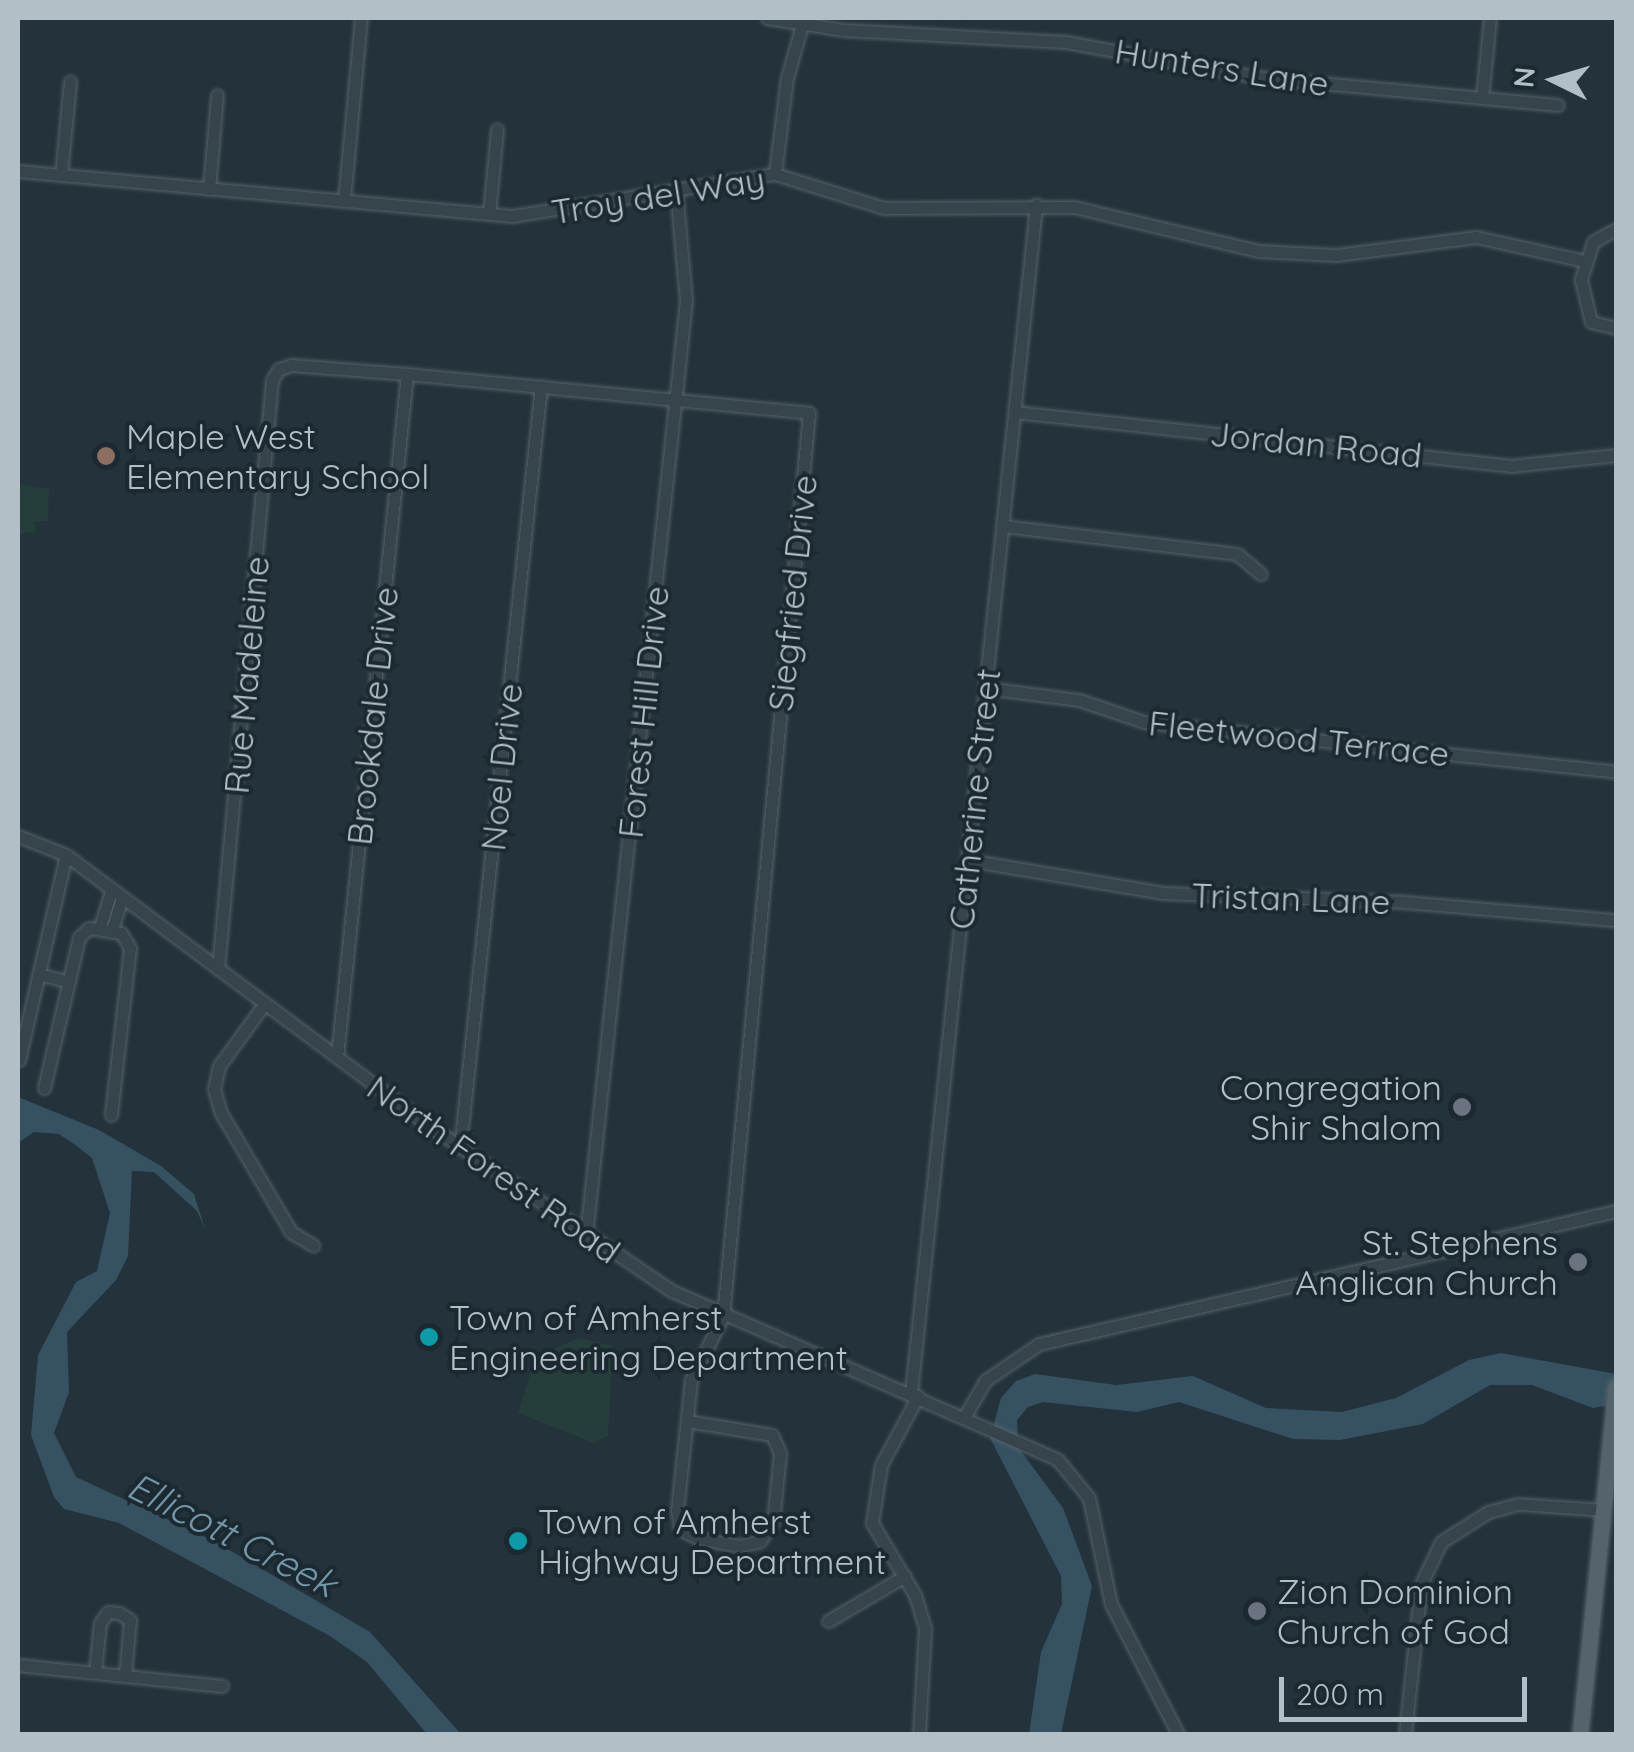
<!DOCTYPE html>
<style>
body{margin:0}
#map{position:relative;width:1634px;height:1752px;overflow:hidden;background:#23323b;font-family:Quicksand,sans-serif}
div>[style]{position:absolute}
.green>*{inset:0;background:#263e3b}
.water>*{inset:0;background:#365262}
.roads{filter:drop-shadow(0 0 2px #556269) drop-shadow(0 0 2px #556269)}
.minor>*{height:11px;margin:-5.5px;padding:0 5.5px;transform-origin:5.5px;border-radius:5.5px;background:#37444c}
.major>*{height:15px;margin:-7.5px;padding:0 7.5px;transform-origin:7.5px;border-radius:7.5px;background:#55636c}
.dots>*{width:28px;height:28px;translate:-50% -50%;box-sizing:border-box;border:5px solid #1c2930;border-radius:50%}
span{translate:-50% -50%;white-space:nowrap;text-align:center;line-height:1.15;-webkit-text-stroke:8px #1c2930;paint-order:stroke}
.street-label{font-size:35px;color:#b2bfc7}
.poi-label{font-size:35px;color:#b2bfc7}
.left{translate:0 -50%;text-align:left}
.right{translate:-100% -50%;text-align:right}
.water-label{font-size:38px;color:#7296aa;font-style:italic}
.frame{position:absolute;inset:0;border:20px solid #b2bfc7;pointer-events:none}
.north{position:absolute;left:1504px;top:30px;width:100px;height:100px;-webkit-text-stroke:8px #1c2930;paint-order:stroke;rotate:275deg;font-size:28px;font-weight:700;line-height:40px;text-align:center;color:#b2bfc7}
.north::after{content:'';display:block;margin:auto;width:35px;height:45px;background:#b2bfc7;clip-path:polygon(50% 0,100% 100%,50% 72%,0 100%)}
.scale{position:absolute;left:1279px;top:1677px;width:248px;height:45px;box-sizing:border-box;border:5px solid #b2bfc7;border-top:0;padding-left:12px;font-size:30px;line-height:35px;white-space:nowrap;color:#b2bfc7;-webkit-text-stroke:8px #1c2930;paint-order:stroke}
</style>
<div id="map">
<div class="green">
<i style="clip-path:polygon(18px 484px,49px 489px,48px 521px,34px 522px,36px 532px,18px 534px)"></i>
<i style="clip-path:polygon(579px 1338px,613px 1346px,608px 1435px,594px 1443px,518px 1413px,535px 1357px)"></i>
</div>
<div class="water">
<i style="clip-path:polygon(18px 1097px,99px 1130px,161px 1166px,194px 1194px,205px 1229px,197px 1211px,154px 1172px,132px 1171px,128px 1256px,116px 1280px,67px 1332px,69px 1392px,54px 1433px,76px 1477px,214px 1541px,370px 1632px,461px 1734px,427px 1734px,367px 1662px,330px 1636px,119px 1523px,64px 1509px,54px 1497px,31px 1435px,38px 1355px,76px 1282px,97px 1271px,110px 1213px,92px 1158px,74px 1144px,59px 1134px,34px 1132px,18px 1143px)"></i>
<i style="clip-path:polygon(1501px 1353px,1616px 1374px,1616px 1404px,1593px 1408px,1532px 1385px,1490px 1385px,1423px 1424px,1340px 1440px,1293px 1439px,1179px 1402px,1137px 1412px,1043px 1402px,1028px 1407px,1017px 1420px,1018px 1447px,1063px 1508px,1092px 1586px,1061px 1734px,1029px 1734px,1041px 1652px,1062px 1604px,1061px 1576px,990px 1438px,1001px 1398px,1016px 1381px,1035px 1374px,1116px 1385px,1193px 1376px,1266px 1408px,1342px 1412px,1396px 1398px,1469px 1360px)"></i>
</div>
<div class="roads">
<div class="minor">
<i style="left:767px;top:18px;width:78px;rotate:8.9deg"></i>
<i style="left:844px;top:30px;width:222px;rotate:3.1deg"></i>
<i style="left:1066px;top:42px;width:193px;rotate:10.4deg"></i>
<i style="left:1256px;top:77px;width:303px;rotate:5.3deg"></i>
<i style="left:1482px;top:98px;width:80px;rotate:-84.3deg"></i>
<i style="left:18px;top:171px;width:496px;rotate:5.2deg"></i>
<i style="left:512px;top:216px;width:266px;rotate:-9.1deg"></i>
<i style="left:775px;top:174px;width:114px;rotate:17.3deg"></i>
<i style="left:884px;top:208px;width:190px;rotate:-0.3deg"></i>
<i style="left:1074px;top:207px;width:189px;rotate:13.4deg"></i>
<i style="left:1258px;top:251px;width:79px;rotate:2.9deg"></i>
<i style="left:1337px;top:255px;width:140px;rotate:-7.4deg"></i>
<i style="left:1476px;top:237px;width:111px;rotate:12.5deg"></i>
<i style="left:775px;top:174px;width:97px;rotate:-82.9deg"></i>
<i style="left:787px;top:78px;width:59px;rotate:-74.3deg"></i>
<i style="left:61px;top:175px;width:94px;rotate:-84.5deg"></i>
<i style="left:209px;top:189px;width:94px;rotate:-85.1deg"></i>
<i style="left:344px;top:201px;width:184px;rotate:-84.7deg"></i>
<i style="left:489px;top:214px;width:85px;rotate:-84.6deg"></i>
<i style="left:1616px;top:229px;width:26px;rotate:151deg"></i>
<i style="left:1593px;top:242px;width:40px;rotate:108deg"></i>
<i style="left:1581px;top:280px;width:43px;rotate:76.6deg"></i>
<i style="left:1591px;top:322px;width:26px;rotate:13deg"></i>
<i style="left:1015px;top:412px;width:498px;rotate:6.2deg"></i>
<i style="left:1510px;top:466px;width:107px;rotate:-5.9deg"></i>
<i style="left:1003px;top:526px;width:236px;rotate:6.8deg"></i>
<i style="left:1237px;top:554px;width:31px;rotate:40deg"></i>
<i style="left:986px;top:688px;width:94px;rotate:7.4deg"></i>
<i style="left:1079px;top:700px;width:69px;rotate:18.7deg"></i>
<i style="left:1144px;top:722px;width:475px;rotate:6deg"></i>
<i style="left:18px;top:836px;width:52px;rotate:21.6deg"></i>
<i style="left:66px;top:855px;width:443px;rotate:36.7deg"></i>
<i style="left:421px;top:1120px;width:304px;rotate:34.3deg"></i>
<i style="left:672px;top:1291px;width:421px;rotate:23.6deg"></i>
<i style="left:1058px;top:1460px;width:49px;rotate:50.8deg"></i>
<i style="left:1089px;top:1498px;width:108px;rotate:78.3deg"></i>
<i style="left:1111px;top:1604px;width:146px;rotate:62.7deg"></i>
<i style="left:968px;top:860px;width:198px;rotate:9.6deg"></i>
<i style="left:1163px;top:893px;width:241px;rotate:2.1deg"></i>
<i style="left:1404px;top:902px;width:213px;rotate:4.9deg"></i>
<i style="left:100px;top:927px;width:39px;rotate:-73deg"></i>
<i style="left:112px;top:930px;width:34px;rotate:-73deg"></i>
<i style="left:218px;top:969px;width:591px;rotate:-84.76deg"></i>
<i style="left:272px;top:380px;width:13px;rotate:-58deg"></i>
<i style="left:279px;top:369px;width:13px;rotate:-18deg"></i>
<i style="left:291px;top:365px;width:116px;rotate:4.4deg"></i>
<i style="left:407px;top:374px;width:404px;rotate:5.5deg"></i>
<i style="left:809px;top:413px;width:907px;rotate:95.44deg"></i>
<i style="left:723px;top:1316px;width:72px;rotate:116.6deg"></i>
<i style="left:691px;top:1380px;width:131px;rotate:96.1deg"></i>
<i style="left:677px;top:1510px;width:19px;rotate:81deg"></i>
<i style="left:680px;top:1529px;width:20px;rotate:27deg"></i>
<i style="left:698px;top:1538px;width:42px;rotate:11deg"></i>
<i style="left:739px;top:1546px;width:22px;rotate:-13deg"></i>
<i style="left:760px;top:1541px;width:23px;rotate:-56deg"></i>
<i style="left:773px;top:1522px;width:69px;rotate:-84.2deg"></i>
<i style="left:780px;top:1453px;width:20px;rotate:-114deg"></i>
<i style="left:772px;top:1435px;width:86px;rotate:-170.6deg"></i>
<i style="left:38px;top:974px;width:32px;rotate:14deg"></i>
<i style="left:265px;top:1003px;width:78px;rotate:126.1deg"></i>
<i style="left:219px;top:1066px;width:24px;rotate:102deg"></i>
<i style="left:214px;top:1089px;width:25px;rotate:74deg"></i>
<i style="left:221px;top:1113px;width:138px;rotate:59.5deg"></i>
<i style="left:291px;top:1232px;width:26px;rotate:31deg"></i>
<i style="left:337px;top:1057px;width:687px;rotate:-84.15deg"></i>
<i style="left:19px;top:1060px;width:210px;rotate:-77.1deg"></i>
<i style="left:44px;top:1088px;width:155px;rotate:-76.9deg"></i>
<i style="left:79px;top:937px;width:13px;rotate:-42deg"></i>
<i style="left:89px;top:928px;width:32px;rotate:9deg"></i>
<i style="left:121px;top:933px;width:17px;rotate:59deg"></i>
<i style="left:130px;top:948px;width:168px;rotate:96.5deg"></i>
<i style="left:460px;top:1148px;width:766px;rotate:-83.93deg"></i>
<i style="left:586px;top:1236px;width:940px;rotate:-83.9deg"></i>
<i style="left:686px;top:301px;width:113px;rotate:-95.1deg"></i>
<i style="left:911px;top:1393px;width:1195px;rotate:-83.99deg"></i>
<i style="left:918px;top:1396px;width:78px;rotate:118.2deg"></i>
<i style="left:881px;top:1465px;width:59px;rotate:98.8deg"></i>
<i style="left:872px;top:1523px;width:84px;rotate:59.2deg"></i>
<i style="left:915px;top:1595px;width:34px;rotate:73deg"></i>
<i style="left:925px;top:1628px;width:106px;rotate:93.2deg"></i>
<i style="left:966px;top:1414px;width:39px;rotate:-60deg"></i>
<i style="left:986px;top:1380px;width:64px;rotate:-34.2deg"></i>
<i style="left:1039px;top:1344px;width:592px;rotate:-12.98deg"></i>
<i style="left:828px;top:1621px;width:89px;rotate:-30.3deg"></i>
<i style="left:18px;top:1665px;width:205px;rotate:5.9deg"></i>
<i style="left:95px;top:1672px;width:49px;rotate:-84.2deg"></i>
<i style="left:100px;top:1623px;width:14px;rotate:-54deg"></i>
<i style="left:108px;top:1612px;width:11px;rotate:5deg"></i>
<i style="left:119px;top:1613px;width:13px;rotate:32deg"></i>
<i style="left:130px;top:1620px;width:55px;rotate:95.2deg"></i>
<i style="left:1405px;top:1734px;width:151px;rotate:-83.9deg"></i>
<i style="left:1421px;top:1584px;width:47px;rotate:-64.5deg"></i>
<i style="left:1441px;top:1542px;width:56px;rotate:-32.6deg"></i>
<i style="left:1488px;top:1512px;width:31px;rotate:-15deg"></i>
<i style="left:1518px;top:1504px;width:85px;rotate:4deg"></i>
</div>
<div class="major">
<i style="left:1580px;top:1734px;width:349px;rotate:-84.1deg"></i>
</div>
</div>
<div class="dots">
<i style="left:106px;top:456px;background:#8d6e63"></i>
<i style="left:1462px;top:1107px;background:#6b7280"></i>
<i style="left:1578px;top:1262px;background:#6b7280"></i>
<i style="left:429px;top:1337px;background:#0f9aa8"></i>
<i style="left:518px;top:1541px;background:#0f9aa8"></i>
<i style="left:1257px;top:1611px;background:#6b7280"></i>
</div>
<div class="street-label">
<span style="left:1222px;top:67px;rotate:9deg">Hunters Lane</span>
<span style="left:658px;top:195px;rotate:-9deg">Troy del Way</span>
<span style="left:1316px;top:444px;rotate:6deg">Jordan Road</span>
<span style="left:792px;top:593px;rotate:-84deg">Siegfried Drive</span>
<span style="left:246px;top:675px;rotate:-85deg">Rue Madeleine</span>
<span style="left:643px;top:712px;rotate:-84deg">Forest Hill Drive</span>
<span style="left:372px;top:716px;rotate:-84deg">Brookdale Drive</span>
<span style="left:1299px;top:738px;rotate:6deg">Fleetwood Terrace</span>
<span style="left:501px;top:767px;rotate:-84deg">Noel Drive</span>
<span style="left:974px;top:799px;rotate:-84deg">Catherine Street</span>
<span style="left:1291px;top:898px;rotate:2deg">Tristan Lane</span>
<span style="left:494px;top:1169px;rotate:35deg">North Forest Road</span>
</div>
<div class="poi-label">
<span class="left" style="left:126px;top:456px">Maple West<br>Elementary School</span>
<span class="right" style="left:1442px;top:1107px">Congregation<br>Shir Shalom</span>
<span class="right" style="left:1558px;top:1262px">St. Stephens<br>Anglican Church</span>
<span class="left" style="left:449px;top:1337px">Town of Amherst<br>Engineering Department</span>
<span class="left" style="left:538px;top:1541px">Town of Amherst<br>Highway Department</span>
<span class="left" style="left:1277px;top:1611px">Zion Dominion<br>Church of God</span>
</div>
<div class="water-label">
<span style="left:232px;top:1535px;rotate:27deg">Ellicott Creek</span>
</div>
<div class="frame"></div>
<div class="north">N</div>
<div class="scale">200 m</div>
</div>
